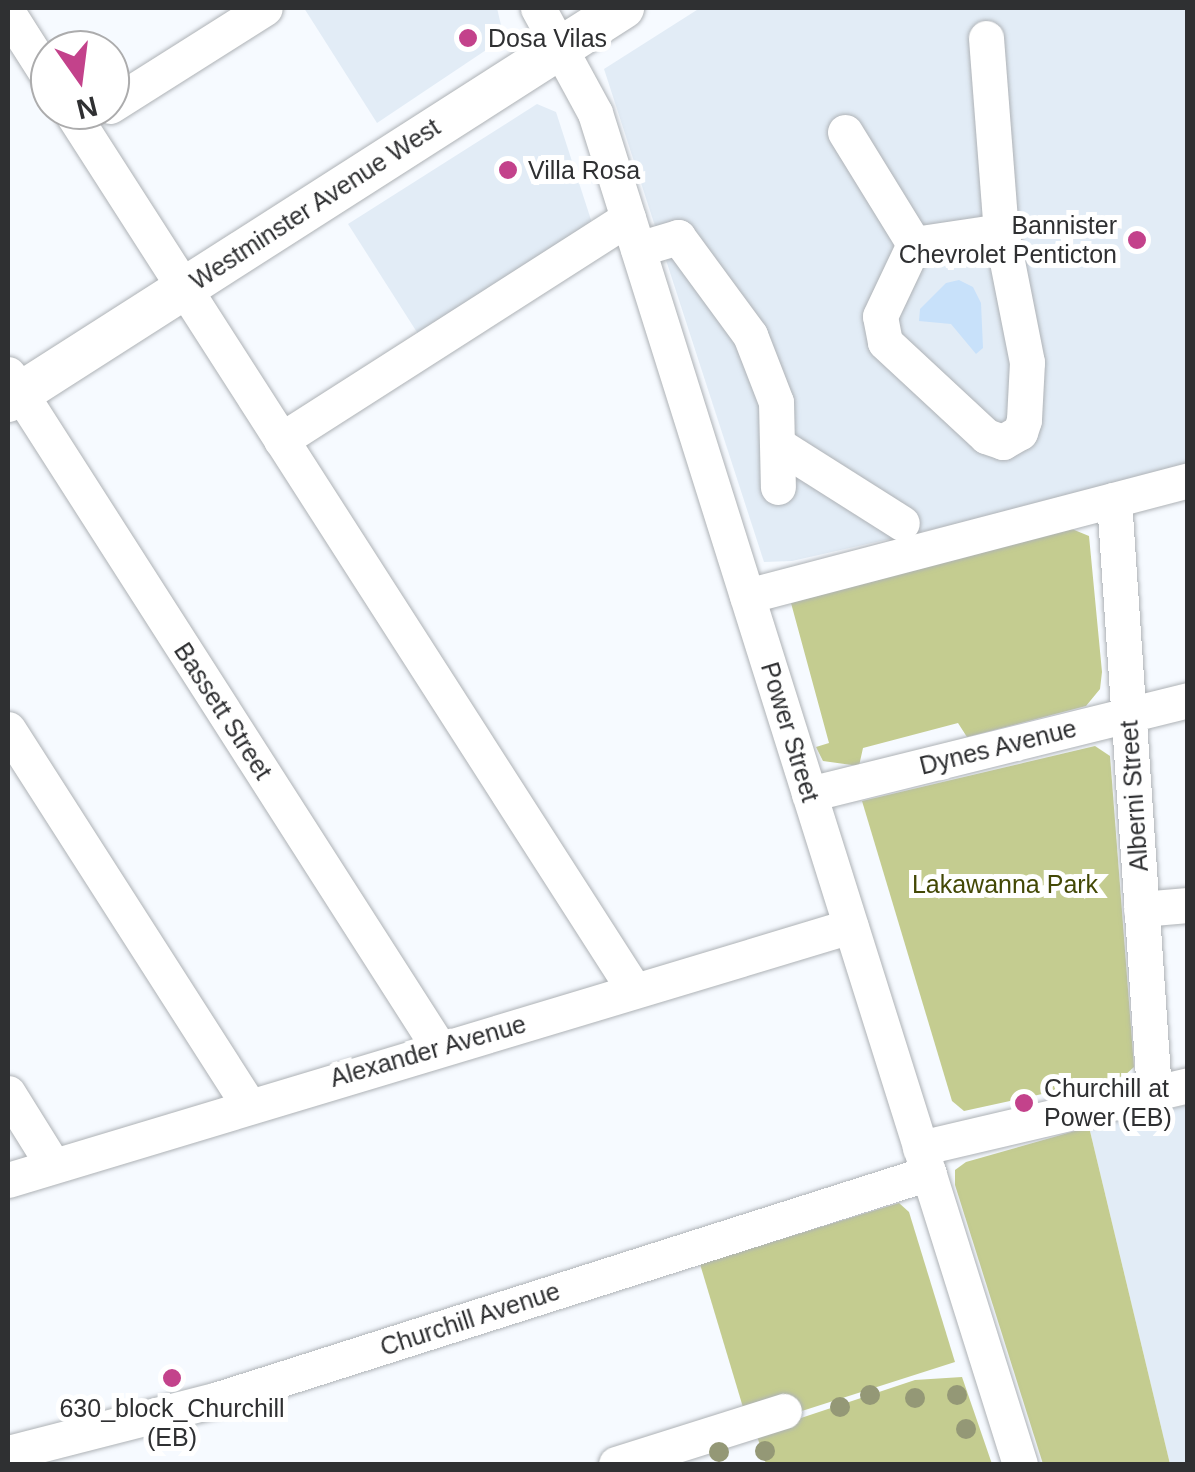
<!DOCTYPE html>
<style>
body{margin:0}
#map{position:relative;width:1195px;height:1472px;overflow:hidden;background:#f6faff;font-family:Helvetica,sans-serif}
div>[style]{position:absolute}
.built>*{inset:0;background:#e2ecf6}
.green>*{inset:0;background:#c4cc90}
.water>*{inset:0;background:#c8e1fa}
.roads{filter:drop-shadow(0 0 2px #aeb2b6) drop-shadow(0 0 2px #aeb2b6)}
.minor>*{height:35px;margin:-17.5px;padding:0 17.5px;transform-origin:17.5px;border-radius:17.5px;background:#fff}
.major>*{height:42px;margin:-21px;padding:0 21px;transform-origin:21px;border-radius:21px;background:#fff}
.trees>*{width:20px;height:20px;margin:-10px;border-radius:50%;background:#949876}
.dots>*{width:28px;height:28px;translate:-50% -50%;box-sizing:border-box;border:5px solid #fff;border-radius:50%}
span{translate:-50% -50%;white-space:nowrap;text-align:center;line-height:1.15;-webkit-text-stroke:10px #fff;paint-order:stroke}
.poi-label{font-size:25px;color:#2f3032}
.left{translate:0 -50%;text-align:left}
.right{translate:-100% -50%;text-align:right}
.street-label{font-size:25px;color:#2f3032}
.park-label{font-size:25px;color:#434805}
.frame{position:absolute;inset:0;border:10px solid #2f3032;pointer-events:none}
.north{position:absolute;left:30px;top:30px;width:100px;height:100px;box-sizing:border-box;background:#fff;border:2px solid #acacad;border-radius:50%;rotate:166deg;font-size:28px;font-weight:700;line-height:40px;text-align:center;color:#2f3032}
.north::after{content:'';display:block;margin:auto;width:35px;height:45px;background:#c3428b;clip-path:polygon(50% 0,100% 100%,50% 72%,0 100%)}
</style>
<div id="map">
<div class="built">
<i style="clip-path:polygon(304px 8px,497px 8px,504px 38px,377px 123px)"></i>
<i style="clip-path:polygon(700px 8px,1187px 8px,1187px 472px,792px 561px,764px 562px,604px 69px)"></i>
<i style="clip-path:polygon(537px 104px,556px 112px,593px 226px,420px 337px,348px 224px)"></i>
<i style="clip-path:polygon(1187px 1105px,1188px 1464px,1170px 1464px,1089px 1127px)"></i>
</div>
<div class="green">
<i style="clip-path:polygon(1067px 527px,1089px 536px,1102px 672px,1100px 689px,1086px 706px,967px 737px,958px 723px,863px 748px,859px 766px,823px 761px,816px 747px,829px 743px,791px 603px)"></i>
<i style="clip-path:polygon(1095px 746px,1110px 756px,1134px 1067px,1124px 1076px,964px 1111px,952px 1101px,862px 801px)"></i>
<i style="clip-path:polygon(1089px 1127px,1170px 1464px,1043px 1464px,955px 1185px,955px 1170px,966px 1162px)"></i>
<i style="clip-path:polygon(899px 1203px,909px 1212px,955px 1362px,761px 1424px,745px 1414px,700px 1264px)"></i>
<i style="clip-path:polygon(962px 1377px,992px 1464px,766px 1464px,756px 1433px,915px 1380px)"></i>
</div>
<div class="water">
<i style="clip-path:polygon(959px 280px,973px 287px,981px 303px,983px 348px,976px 354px,951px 324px,919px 321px,920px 309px,946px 283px)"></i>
</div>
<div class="roads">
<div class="minor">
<i style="left:538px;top:8px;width:119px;rotate:61.5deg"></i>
<i style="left:595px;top:113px;width:1416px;rotate:72.54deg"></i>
<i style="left:8px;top:13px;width:78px;rotate:57.5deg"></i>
<i style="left:986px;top:38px;width:194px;rotate:85.6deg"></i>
<i style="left:110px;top:106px;width:183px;rotate:-32.3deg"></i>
<i style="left:70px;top:110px;width:1045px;rotate:57.34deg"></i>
<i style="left:845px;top:132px;width:132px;rotate:58.4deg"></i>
<i style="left:914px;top:244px;width:88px;rotate:-8.5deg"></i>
<i style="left:1001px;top:231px;width:134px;rotate:78.8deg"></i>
<i style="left:1027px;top:362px;width:58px;rotate:93deg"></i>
<i style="left:1024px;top:420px;width:13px;rotate:108deg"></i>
<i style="left:1020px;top:432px;width:20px;rotate:150deg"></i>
<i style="left:1003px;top:442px;width:18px;rotate:-161deg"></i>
<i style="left:986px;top:436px;width:138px;rotate:-137.1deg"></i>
<i style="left:885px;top:342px;width:26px;rotate:-101deg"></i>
<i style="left:880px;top:316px;width:80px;rotate:-64.7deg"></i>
<i style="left:638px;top:249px;width:42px;rotate:-16.7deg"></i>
<i style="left:678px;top:237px;width:122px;rotate:53.7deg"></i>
<i style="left:750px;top:335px;width:72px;rotate:68.8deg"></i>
<i style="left:776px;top:402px;width:85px;rotate:88.7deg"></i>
<i style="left:8px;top:374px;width:800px;rotate:57.4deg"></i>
<i style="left:281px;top:440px;width:412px;rotate:-32.6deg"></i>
<i style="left:780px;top:446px;width:144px;rotate:32.3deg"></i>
<i style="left:1114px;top:500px;width:593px;rotate:86.13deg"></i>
<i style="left:747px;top:596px;width:456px;rotate:-14.7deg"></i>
<i style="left:8px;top:729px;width:445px;rotate:57.4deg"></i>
<i style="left:809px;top:794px;width:390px;rotate:-13.9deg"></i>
<i style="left:1141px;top:909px;width:47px;rotate:-4.9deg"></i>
<i style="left:8px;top:1093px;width:81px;rotate:58.1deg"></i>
<i style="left:920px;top:1148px;width:275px;rotate:-13.2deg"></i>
<i style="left:8px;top:1180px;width:880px;rotate:-16.77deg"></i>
<i style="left:8px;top:1453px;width:214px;rotate:-14.4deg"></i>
<i style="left:215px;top:1400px;width:749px;rotate:-17.64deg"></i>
<i style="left:616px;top:1464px;width:176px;rotate:-17.5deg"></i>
</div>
<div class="major">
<i style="left:8px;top:401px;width:730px;rotate:-32.58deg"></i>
</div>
</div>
<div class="trees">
<i style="left:870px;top:1395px"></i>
<i style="left:957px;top:1395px"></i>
<i style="left:915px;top:1398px"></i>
<i style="left:840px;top:1407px"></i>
<i style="left:966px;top:1429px"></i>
<i style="left:765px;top:1451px"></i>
<i style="left:719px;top:1452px"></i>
</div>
<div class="dots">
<i style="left:468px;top:38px;background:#c3428b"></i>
<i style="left:508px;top:170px;background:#c3428b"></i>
<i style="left:1137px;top:240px;background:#c3428b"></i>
<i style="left:1024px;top:1103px;background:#c3428b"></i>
<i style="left:172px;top:1378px;background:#c3428b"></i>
</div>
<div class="poi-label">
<span class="left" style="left:488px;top:38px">Dosa Vilas</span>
<span class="left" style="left:528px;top:170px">Villa Rosa</span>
<span class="right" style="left:1117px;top:240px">Bannister<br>Chevrolet Penticton</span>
<span class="left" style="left:1044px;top:1103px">Churchill at<br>Power (EB)</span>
<span style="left:172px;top:1423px">630_block_Churchill<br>(EB)</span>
</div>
<div class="street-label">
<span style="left:315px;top:204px;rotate:-33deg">Westminster Avenue West</span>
<span style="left:223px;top:711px;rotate:57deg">Bassett Street</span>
<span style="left:790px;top:732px;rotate:73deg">Power Street</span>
<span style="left:998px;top:747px;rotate:-14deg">Dynes Avenue</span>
<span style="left:1134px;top:796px;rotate:-94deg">Alberni Street</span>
<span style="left:428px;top:1051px;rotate:-16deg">Alexander Avenue</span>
<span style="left:470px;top:1319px;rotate:-18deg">Churchill Avenue</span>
</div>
<div class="park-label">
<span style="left:1005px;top:884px">Lakawanna Park</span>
</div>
<div class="frame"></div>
<div class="north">N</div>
</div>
